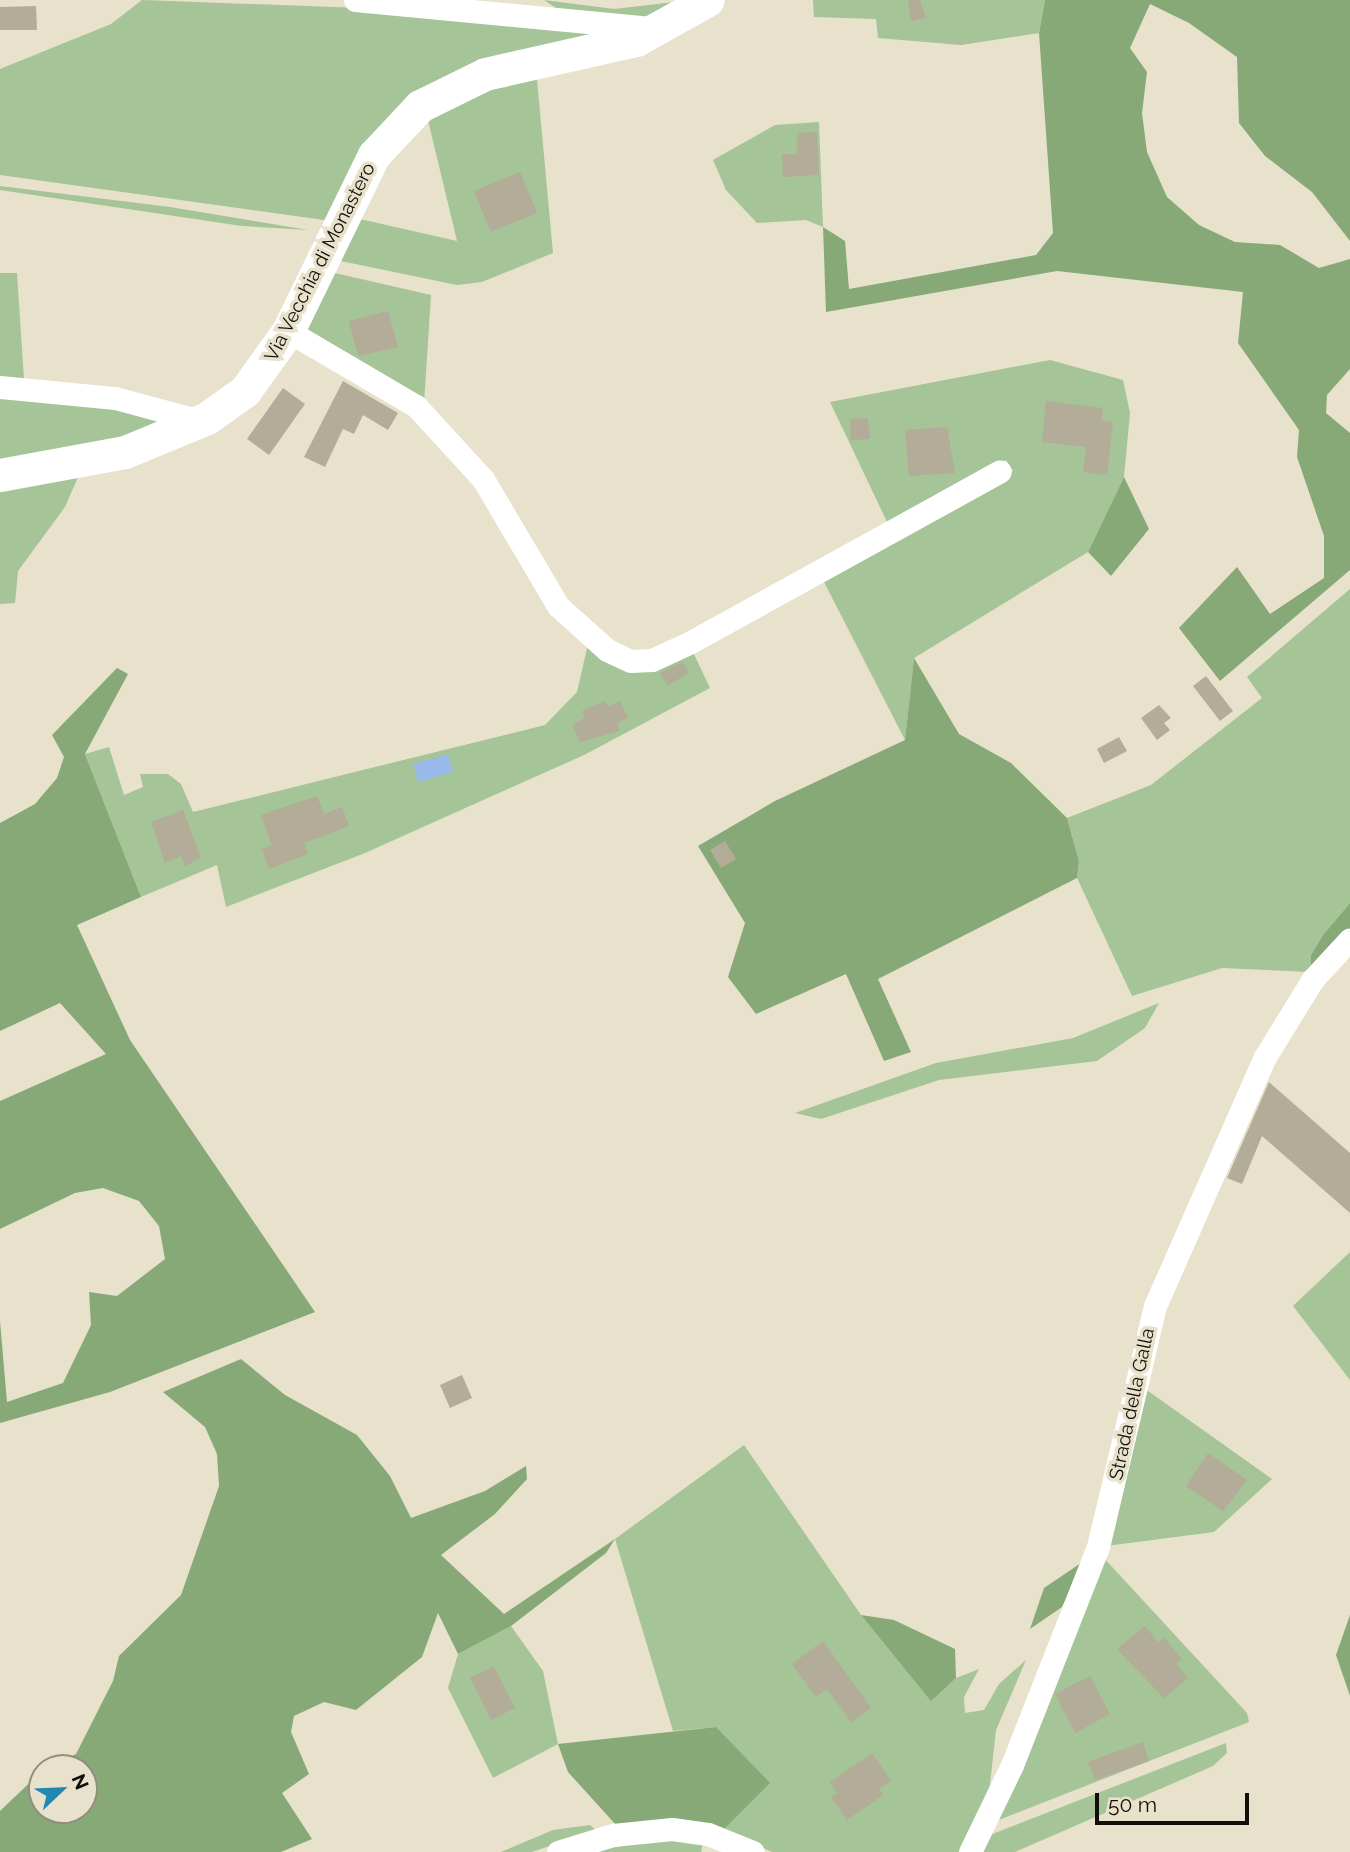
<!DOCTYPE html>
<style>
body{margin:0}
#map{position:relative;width:1350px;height:1852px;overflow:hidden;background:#e8e1cc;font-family:Raleway,sans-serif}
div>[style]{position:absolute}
.green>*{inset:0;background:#a5c497}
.forest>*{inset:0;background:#86a977}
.water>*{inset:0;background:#9ab9eb}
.building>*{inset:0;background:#b2ac98}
.street>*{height:23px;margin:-11.5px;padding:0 11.5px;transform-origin:11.5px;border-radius:11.5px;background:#fff}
.secondary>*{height:33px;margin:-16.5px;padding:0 16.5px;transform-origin:16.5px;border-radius:16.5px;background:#fff}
span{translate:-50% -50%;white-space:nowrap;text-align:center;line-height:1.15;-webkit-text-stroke:7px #e8e1cc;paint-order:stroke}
.street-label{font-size:19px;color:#120f08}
.north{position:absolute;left:28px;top:1754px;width:70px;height:70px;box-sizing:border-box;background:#e8e1cc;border:2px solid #928d7e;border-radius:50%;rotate:67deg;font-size:19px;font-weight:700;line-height:28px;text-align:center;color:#120f08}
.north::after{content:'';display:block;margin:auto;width:24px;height:32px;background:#2387b1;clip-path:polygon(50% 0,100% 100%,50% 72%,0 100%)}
.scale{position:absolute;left:1095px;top:1793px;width:154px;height:32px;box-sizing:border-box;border:4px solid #120f08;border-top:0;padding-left:9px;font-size:21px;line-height:24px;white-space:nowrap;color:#120f08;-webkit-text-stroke:5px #e8e1cc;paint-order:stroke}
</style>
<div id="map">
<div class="green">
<i style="clip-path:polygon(142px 0,361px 8px,525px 28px,625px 34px,478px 68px,324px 220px,0 175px,0 69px,111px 24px)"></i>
<i style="clip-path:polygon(544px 0,614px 9px,692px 0,655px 18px,556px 8px)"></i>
<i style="clip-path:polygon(813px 0,1045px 0,1039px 33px,961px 45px,878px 38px,876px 19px,814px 17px)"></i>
<i style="clip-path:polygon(536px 69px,553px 253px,482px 282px,457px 285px,331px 259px,351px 217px,457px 241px,426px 112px)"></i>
<i style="clip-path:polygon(819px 122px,823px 227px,806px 220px,757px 223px,726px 190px,713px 160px,775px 125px)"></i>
<i style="clip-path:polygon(0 186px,170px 207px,308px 230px,242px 226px,0 190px)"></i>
<i style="clip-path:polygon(326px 271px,431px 295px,424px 404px,299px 328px)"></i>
<i style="clip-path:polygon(0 273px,17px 273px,24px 380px,0 380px)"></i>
<i style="clip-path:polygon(1050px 360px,1123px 380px,1130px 413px,1124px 477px,1088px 552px,914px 658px,905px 740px,824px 582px,1013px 471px,1006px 460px,889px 526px,830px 402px)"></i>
<i style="clip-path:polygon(0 395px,72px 399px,180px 424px,0 468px)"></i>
<i style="clip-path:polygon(81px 470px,65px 507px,18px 571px,15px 603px,0 604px,0 482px)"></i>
<i style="clip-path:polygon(1350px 589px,1350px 903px,1323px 935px,1311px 955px,1311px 972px,1222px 968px,1132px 996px,1077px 878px,1079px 861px,1067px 818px,1151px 785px,1262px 698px,1247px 677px)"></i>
<i style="clip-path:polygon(588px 644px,605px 657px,693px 652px,710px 688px,584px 755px,365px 853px,226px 907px,217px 865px,141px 897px,85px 754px,109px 747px,124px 795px,143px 787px,140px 774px,168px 774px,181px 784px,193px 812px,545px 725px,577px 692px)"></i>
<i style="clip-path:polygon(1159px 1003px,1145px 1028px,1097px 1061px,939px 1080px,821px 1119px,795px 1113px,936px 1063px,1073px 1038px)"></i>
<i style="clip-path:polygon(1350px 1252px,1350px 1380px,1293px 1306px)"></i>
<i style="clip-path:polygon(1141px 1386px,1272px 1479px,1214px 1532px,1106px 1546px)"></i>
<i style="clip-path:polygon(744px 1445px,861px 1615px,931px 1700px,956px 1678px,979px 1669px,964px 1697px,965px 1713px,984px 1710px,999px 1684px,1026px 1660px,996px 1730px,989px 1793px,960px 1852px,772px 1852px,723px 1830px,716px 1727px,673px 1731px,615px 1539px)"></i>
<i style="clip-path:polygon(1102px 1556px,1247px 1713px,1249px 1722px,996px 1821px)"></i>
<i style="clip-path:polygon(511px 1626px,543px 1671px,558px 1744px,493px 1778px,448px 1688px,458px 1654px)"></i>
<i style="clip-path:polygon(1226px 1743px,1227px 1753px,1213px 1766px,1015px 1852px,981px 1852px,990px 1835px)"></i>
<i style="clip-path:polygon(590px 1825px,596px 1830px,532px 1852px,501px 1852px,553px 1830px)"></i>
<i style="clip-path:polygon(666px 1838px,703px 1843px,701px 1852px,588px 1852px)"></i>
</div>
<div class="forest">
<i style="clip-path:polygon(1045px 0,1350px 0,1350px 241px,1312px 192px,1265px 156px,1239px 123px,1237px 57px,1189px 23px,1150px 4px,1130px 48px,1147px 72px,1142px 113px,1147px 152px,1167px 197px,1199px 225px,1235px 242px,1280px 245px,1319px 268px,1350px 259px,1350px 369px,1327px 395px,1326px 413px,1350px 433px,1350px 570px,1220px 681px,1179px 628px,1237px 567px,1270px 614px,1324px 578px,1324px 536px,1297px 457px,1299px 430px,1238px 343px,1243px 292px,1057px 271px,826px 312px,823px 227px,845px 241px,849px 289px,1036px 255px,1053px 233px,1039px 33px)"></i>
<i style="clip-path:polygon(1124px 477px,1149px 529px,1111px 576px,1088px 552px)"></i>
<i style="clip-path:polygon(914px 658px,959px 734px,1011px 763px,1067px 818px,1079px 861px,1077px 878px,878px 979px,911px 1052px,884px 1061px,846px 974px,756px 1014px,728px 977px,745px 923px,698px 846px,775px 801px,905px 740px)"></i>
<i style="clip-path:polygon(117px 668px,128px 674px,85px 754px,141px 897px,77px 925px,130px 1040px,315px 1312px,110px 1392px,0 1423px,0 1321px,7px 1402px,63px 1383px,91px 1325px,89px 1292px,117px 1296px,165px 1259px,159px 1226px,139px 1201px,103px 1188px,75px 1193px,0 1229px,0 1101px,106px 1054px,60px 1003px,0 1031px,0 823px,35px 804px,57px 778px,64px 757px,52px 735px)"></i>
<i style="clip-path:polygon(1350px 903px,1350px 930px,1311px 972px,1311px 955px,1323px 935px)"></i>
<i style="clip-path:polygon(241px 1359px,285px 1395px,357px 1435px,390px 1476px,411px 1518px,485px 1491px,526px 1466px,527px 1479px,495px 1514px,441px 1555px,504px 1614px,615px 1539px,606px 1553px,511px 1626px,458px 1654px,438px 1613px,422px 1657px,356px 1710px,324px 1702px,294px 1716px,291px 1732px,309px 1774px,282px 1793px,312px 1839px,281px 1852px,0 1852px,0 1811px,42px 1771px,42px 1810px,84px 1810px,84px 1768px,46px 1768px,76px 1754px,113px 1681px,119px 1656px,181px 1595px,219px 1486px,217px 1454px,205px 1427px,163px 1392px)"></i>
<i style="clip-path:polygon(1084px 1561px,1062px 1607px,1030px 1629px,1044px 1588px)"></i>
<i style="clip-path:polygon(861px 1615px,894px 1620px,955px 1649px,956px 1678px,931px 1701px)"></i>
<i style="clip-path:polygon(1350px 1615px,1350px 1696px,1336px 1655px)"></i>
<i style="clip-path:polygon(716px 1727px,770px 1783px,723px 1830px,616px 1825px,568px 1772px,558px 1744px)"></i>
</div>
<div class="water">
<i style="clip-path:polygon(448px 754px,453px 772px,418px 782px,413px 764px)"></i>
</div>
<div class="building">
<i style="clip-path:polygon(908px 0,920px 0,926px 18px,911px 21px)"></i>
<i style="clip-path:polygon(36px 6px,37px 30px,0 30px,0 7px)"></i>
<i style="clip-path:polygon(817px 132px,819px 175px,783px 177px,782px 154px,797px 154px,797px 133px)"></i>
<i style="clip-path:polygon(520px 172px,537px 213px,491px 232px,474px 191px)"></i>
<i style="clip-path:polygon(388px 311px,398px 347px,358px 356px,349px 321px)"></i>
<i style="clip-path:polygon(343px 381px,398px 413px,388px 430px,363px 415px,354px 434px,343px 429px,325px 467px,304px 457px)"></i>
<i style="clip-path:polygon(283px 388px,305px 404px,269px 455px,247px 439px)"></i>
<i style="clip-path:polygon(1046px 401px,1103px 408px,1101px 420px,1113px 422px,1107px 475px,1083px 472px,1086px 447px,1042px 442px)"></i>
<i style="clip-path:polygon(868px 418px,870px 439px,851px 440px,850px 419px)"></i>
<i style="clip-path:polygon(947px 427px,955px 473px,909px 476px,905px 430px)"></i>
<i style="clip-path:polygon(682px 662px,689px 672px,668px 686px,660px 673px)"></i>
<i style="clip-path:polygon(1206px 676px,1233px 711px,1220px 721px,1193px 686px)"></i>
<i style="clip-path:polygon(605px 701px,608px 707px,620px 701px,628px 718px,617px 723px,620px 731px,580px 742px,572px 725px,585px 718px,582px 711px)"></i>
<i style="clip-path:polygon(1159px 705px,1171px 718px,1164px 723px,1170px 730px,1157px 740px,1141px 718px)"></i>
<i style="clip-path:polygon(1119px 737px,1127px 751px,1104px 763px,1097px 749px)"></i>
<i style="clip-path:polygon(317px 796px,324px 814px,342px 807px,349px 826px,304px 843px,308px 854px,269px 869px,262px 849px,272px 845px,261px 815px)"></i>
<i style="clip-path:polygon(183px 810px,201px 858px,185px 866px,181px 856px,165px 863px,151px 822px)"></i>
<i style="clip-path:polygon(725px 841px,736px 859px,721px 868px,710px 850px)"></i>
<i style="clip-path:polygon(1269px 1082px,1350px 1153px,1350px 1213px,1262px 1136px,1242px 1184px,1227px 1178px)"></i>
<i style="clip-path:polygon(462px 1375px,472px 1398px,450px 1408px,440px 1385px)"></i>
<i style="clip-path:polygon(1208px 1453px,1247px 1480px,1223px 1511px,1186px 1486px)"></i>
<i style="clip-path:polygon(1145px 1626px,1158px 1642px,1164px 1638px,1182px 1659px,1176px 1664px,1188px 1678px,1164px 1698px,1117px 1649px)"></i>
<i style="clip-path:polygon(823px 1641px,871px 1708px,851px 1722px,827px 1689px,816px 1697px,792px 1664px)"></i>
<i style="clip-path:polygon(494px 1666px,515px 1708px,491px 1720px,470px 1678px)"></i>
<i style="clip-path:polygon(1090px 1676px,1110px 1714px,1075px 1733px,1055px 1694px)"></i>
<i style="clip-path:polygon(1143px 1742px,1149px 1761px,1095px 1780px,1088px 1762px)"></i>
<i style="clip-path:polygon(872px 1753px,891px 1781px,879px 1789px,883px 1795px,847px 1820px,831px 1797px,837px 1793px,830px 1782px)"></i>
</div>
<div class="street">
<i style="left:355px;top:0;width:297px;rotate:5.4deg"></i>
<i style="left:288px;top:331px;width:148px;rotate:30.4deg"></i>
<i style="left:416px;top:406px;width:99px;rotate:47.5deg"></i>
<i style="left:483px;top:479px;width:147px;rotate:59.4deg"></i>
<i style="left:558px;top:606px;width:66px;rotate:41.9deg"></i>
<i style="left:607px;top:650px;width:26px;rotate:25deg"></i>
<i style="left:631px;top:661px;width:21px;rotate:-3deg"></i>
<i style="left:652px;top:660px;width:41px;rotate:-24.7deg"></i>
<i style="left:689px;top:643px;width:355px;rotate:-28.9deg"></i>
<i style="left:0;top:387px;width:116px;rotate:5.5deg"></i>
<i style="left:115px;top:398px;width:88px;rotate:15.1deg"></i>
<i style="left:558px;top:1852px;width:58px;rotate:-17.2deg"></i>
<i style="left:613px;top:1835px;width:59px;rotate:-5.8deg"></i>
<i style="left:672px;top:1829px;width:36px;rotate:8deg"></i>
<i style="left:708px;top:1834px;width:48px;rotate:21.8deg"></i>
<i style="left:970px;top:1852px;width:97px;rotate:-64.2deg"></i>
<i style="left:1012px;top:1765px;width:234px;rotate:-68.5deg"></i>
<i style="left:1098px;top:1547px;width:248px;rotate:-76.7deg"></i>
<i style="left:1155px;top:1306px;width:272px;rotate:-66.2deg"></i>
<i style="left:1265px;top:1057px;width:92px;rotate:-58.4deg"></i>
<i style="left:1313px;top:979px;width:54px;rotate:-47.2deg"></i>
</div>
<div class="secondary">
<i style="left:0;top:475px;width:127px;rotate:-10.4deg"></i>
<i style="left:125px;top:452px;width:89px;rotate:-22.5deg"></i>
<i style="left:207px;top:418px;width:47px;rotate:-35.4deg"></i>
<i style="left:245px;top:391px;width:74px;rotate:-54.4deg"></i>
<i style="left:288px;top:331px;width:196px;rotate:-64deg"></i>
<i style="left:374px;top:155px;width:67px;rotate:-46.8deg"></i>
<i style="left:420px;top:106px;width:72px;rotate:-26.2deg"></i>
<i style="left:485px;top:74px;width:155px;rotate:-12.7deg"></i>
<i style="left:636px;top:40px;width:82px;rotate:-29.1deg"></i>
</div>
<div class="street-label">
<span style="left:320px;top:262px;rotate:-63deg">Via Vecchia di Monastero</span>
<span style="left:1132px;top:1404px;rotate:-78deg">Strada della Galla</span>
</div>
<div class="north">N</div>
<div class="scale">50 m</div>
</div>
